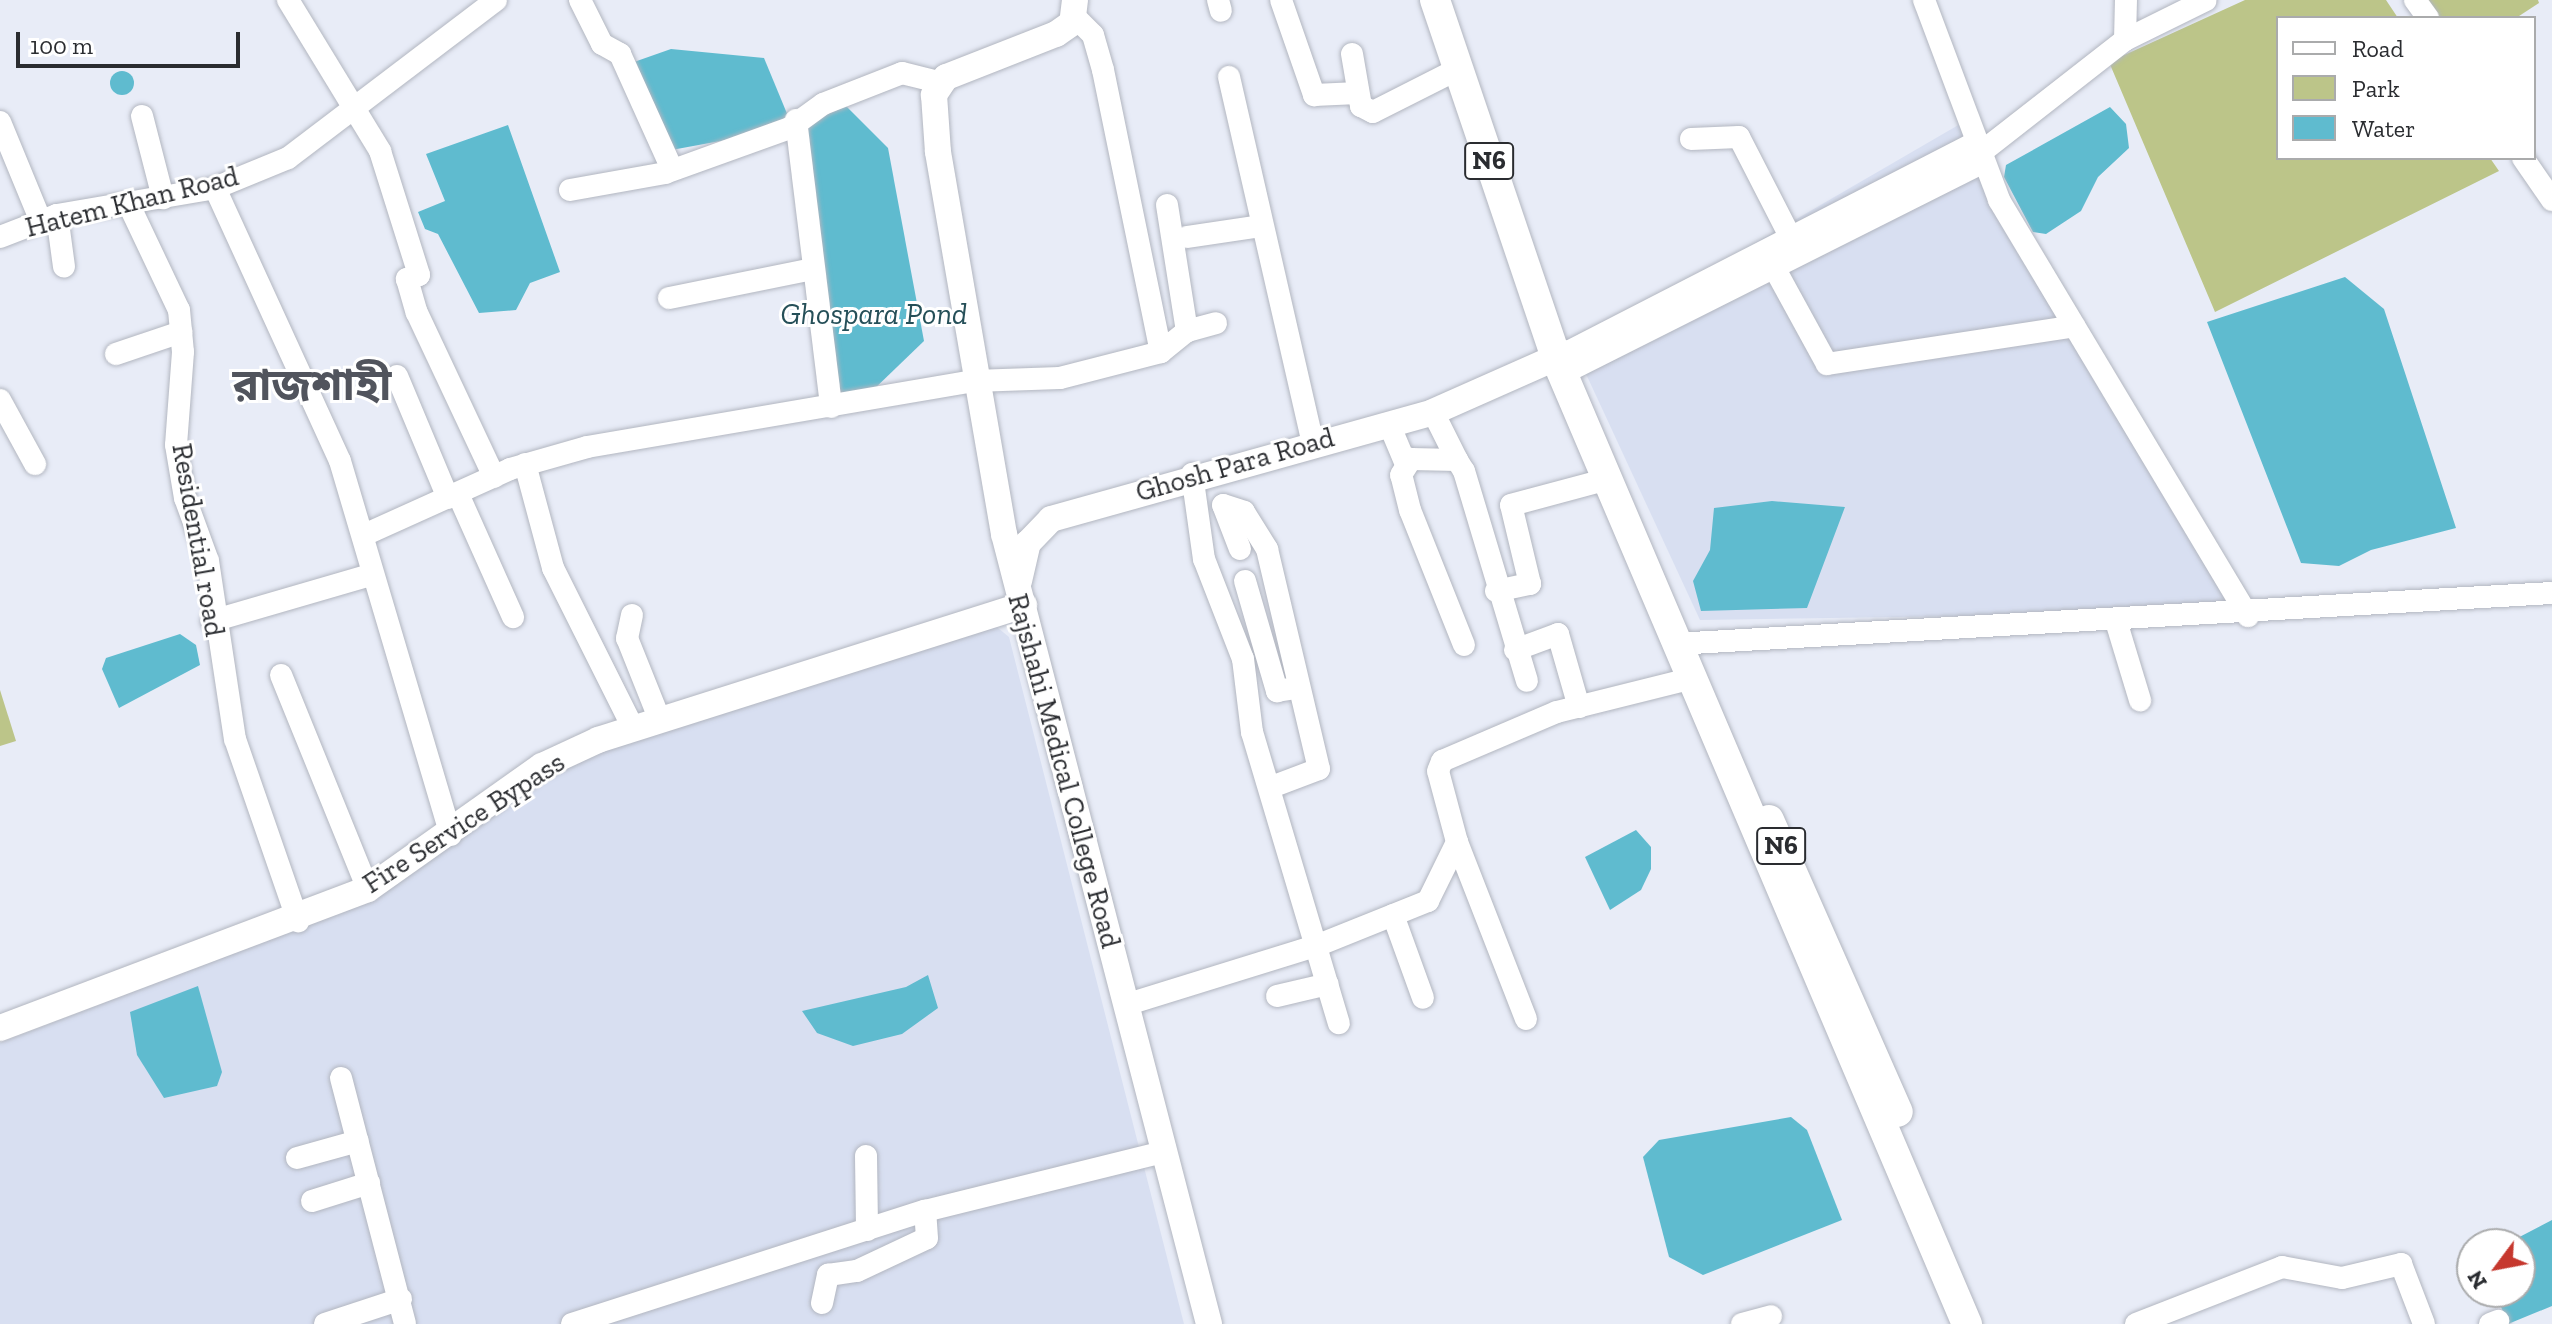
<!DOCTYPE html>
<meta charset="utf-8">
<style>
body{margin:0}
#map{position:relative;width:2552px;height:1324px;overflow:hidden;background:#e8ecf7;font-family:"Zilla Slab","Noto Sans Bengali",serif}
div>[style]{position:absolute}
.built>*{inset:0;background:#d8dff1}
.green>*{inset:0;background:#bcc589}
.water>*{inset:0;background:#5fbbcf}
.round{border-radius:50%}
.roads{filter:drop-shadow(0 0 2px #b2b6c0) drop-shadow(0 0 2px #b2b6c0)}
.minor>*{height:22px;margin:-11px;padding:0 11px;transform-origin:11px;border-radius:11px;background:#fff}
.major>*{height:26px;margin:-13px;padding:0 13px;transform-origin:13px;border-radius:13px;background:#fff}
.highway>*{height:30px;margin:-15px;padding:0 15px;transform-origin:15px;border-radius:15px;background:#fff}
span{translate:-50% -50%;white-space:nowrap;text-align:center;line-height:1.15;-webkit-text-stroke:6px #fff;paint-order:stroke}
.shield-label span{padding:2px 6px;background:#fff;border:2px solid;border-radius:6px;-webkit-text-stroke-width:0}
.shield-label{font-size:26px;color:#2a2c30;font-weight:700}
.street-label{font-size:28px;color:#2a2c30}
.water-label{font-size:30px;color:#254f58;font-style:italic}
.town-label{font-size:44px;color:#51545d;font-weight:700}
.legend{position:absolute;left:2276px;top:16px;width:260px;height:144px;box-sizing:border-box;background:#fff;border:2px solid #aaabac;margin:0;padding:10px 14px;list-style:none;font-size:24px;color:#2a2c30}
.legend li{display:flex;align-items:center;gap:16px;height:40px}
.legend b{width:40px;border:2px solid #aaabac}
.north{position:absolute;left:2456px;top:1228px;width:80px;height:80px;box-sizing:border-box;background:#fff;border:2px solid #aaabac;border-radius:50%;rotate:238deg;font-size:22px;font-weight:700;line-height:32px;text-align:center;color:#2a2c30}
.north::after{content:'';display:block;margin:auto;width:28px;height:36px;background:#c6382e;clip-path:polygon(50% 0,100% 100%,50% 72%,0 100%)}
.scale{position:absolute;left:16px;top:32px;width:224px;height:36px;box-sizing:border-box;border:4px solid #2a2c30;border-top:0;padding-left:10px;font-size:24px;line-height:28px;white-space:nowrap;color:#2a2c30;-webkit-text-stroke:6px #fff;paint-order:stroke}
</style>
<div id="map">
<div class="built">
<i style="clip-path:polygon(1967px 120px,2239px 612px,1700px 620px,1574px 348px)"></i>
<i style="clip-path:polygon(993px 624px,1009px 637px,1184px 1324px,0 1324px,0 1043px,364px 903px,578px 759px)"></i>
</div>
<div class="green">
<i style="clip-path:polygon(2245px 0,2386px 0,2398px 18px,2278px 18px,2278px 158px,2490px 158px,2499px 171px,2215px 312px,2109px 62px)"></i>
<i style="clip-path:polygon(2424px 0,2538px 0,2539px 3px,2516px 18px,2436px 18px)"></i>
<i style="clip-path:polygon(0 690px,16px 741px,0 746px)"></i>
</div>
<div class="water">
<i style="clip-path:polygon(671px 49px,764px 58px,788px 116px,764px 133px,666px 151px,634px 62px)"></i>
<i class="round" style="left:110px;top:71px;width:24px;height:24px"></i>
<i style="clip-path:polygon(846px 106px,888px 148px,924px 341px,870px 393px,841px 397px,804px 125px)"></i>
<i style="clip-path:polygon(2110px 107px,2126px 124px,2129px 148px,2098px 177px,2081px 211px,2046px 234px,2033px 232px,2004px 177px,2006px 165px)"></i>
<i style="clip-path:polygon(508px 125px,560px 272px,530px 283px,516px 310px,479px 313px,438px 234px,425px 229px,418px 212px,445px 201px,426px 154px)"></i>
<i style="clip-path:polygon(2345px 277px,2384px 309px,2456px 528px,2371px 550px,2339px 566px,2301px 563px,2207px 322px)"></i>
<i style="clip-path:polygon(1772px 501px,1845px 507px,1807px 608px,1701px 611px,1693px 581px,1710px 550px,1714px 508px)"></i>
<i style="clip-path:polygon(180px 634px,196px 645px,200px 665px,119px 708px,102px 669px,106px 658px)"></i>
<i style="clip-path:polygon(1636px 830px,1651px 847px,1651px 869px,1641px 890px,1610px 910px,1585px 857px)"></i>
<i style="clip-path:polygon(928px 975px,938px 1008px,902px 1034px,853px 1046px,817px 1033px,802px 1011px,906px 987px)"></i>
<i style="clip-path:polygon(198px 986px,222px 1072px,217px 1086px,164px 1098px,137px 1055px,130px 1012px)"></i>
<i style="clip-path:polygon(1791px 1117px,1807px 1130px,1842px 1220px,1703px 1275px,1669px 1257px,1643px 1157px,1659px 1140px)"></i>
<i style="clip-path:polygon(2552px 1220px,2552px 1306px,2508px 1324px,2495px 1292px,2520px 1292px,2520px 1244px,2506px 1244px)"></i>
</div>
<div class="roads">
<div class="minor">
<i style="left:288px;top:0;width:177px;rotate:58.6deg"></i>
<i style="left:380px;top:151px;width:130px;rotate:72.5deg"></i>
<i style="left:419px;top:275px;width:13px;rotate:162deg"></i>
<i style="left:407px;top:279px;width:35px;rotate:74deg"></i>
<i style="left:417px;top:313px;width:181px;rotate:64.8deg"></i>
<i style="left:580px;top:0;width:49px;rotate:63.4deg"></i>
<i style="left:602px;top:44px;width:21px;rotate:29deg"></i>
<i style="left:620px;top:54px;width:124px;rotate:65.7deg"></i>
<i style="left:1218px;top:0;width:11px;rotate:75deg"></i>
<i style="left:1281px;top:0;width:101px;rotate:70.8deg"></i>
<i style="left:1314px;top:95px;width:44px;rotate:-2.6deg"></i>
<i style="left:1924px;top:0;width:214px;rotate:69.4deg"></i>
<i style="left:1999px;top:200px;width:485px;rotate:59.1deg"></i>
<i style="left:2415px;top:0;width:22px;rotate:54deg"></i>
<i style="left:1073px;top:15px;width:28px;rotate:45deg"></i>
<i style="left:1093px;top:35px;width:36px;rotate:74deg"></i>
<i style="left:1103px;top:70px;width:288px;rotate:78.4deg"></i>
<i style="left:2125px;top:40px;width:40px;rotate:-88.6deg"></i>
<i style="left:1352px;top:54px;width:53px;rotate:80.2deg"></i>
<i style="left:1361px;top:106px;width:13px;rotate:27deg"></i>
<i style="left:1373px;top:112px;width:95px;rotate:-26.8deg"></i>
<i style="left:1229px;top:77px;width:376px;rotate:77.1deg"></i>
<i style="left:142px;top:116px;width:85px;rotate:75.6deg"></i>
<i style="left:796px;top:120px;width:289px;rotate:83deg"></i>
<i style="left:0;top:122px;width:105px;rotate:67.6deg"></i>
<i style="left:1691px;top:139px;width:48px;rotate:-2.4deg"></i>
<i style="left:1739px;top:137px;width:116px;rotate:62.8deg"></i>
<i style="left:1979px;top:154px;width:185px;rotate:-38deg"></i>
<i style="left:2125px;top:40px;width:90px;rotate:-26.3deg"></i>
<i style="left:2523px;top:158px;width:51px;rotate:55.4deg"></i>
<i style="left:215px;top:188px;width:300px;rotate:65.4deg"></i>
<i style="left:340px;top:461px;width:390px;rotate:73.5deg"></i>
<i style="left:570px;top:190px;width:97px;rotate:-10.1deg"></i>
<i style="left:665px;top:173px;width:133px;rotate:-19.8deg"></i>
<i style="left:790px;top:128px;width:41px;rotate:-36deg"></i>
<i style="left:823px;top:104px;width:85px;rotate:-21.4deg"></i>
<i style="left:902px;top:73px;width:41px;rotate:14deg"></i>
<i style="left:1167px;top:205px;width:128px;rotate:81deg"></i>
<i style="left:130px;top:207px;width:114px;rotate:64.6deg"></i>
<i style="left:179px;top:310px;width:42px;rotate:84.6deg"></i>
<i style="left:183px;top:352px;width:93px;rotate:94.3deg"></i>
<i style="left:176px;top:445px;width:54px;rotate:80.4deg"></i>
<i style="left:185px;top:498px;width:67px;rotate:69.9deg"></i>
<i style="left:208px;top:561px;width:180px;rotate:81.4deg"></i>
<i style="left:235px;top:739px;width:193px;rotate:70.9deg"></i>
<i style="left:57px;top:215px;width:52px;rotate:82.3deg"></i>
<i style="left:0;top:237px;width:61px;rotate:-21.1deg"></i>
<i style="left:57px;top:215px;width:160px;rotate:-9.7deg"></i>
<i style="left:215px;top:188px;width:79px;rotate:-22.3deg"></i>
<i style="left:288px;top:158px;width:261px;rotate:-37.2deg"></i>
<i style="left:1187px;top:237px;width:75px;rotate:-8.5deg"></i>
<i style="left:1776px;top:271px;width:106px;rotate:61.3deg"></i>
<i style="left:1827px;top:364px;width:250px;rotate:-8.7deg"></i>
<i style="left:669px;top:298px;width:147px;rotate:-11.4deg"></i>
<i style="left:1566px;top:353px;width:461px;rotate:-27.2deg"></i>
<i style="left:116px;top:354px;width:69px;rotate:-18.7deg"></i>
<i style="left:1574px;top:368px;width:456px;rotate:-26.7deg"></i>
<i style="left:397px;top:376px;width:132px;rotate:67.3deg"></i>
<i style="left:0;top:400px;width:73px;rotate:61.3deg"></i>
<i style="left:1433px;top:412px;width:54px;rotate:63.4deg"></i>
<i style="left:1389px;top:424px;width:41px;rotate:67.2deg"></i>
<i style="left:525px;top:464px;width:108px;rotate:74.9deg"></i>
<i style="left:553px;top:568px;width:179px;rotate:63.4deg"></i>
<i style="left:1192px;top:474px;width:86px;rotate:82deg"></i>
<i style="left:1204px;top:559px;width:107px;rotate:68.7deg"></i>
<i style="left:1243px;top:659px;width:74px;rotate:83deg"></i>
<i style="left:1252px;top:732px;width:304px;rotate:73.4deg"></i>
<i style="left:458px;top:494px;width:135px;rotate:65.9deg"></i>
<i style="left:364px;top:535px;width:160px;rotate:-24.3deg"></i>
<i style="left:510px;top:469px;width:80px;rotate:-15.9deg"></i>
<i style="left:587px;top:447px;width:393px;rotate:-9.7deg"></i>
<i style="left:974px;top:381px;width:86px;rotate:-2deg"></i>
<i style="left:1060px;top:378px;width:104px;rotate:-14.4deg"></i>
<i style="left:1161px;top:352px;width:33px;rotate:-39deg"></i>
<i style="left:1187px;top:331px;width:30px;rotate:-15deg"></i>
<i style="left:1240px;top:549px;width:47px;rotate:-111.1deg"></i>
<i style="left:1223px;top:505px;width:22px;rotate:18deg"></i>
<i style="left:1244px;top:512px;width:44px;rotate:58.1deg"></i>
<i style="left:1267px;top:549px;width:226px;rotate:76.7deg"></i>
<i style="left:1319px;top:769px;width:53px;rotate:159.2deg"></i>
<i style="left:1245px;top:581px;width:115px;rotate:73.8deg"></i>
<i style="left:1277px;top:691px;width:18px;rotate:-9deg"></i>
<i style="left:1496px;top:591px;width:35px;rotate:-12deg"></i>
<i style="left:1530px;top:584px;width:81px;rotate:-103.5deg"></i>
<i style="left:1511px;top:505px;width:100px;rotate:-15deg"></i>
<i style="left:632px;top:615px;width:24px;rotate:102deg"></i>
<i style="left:627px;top:638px;width:86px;rotate:68.2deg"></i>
<i style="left:212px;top:621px;width:165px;rotate:-16.2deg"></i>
<i style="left:2116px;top:621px;width:83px;rotate:73.1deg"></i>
<i style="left:1675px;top:644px;width:878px;rotate:-3.33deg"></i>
<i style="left:1464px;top:645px;width:145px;rotate:-111.8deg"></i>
<i style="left:1410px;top:510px;width:36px;rotate:-104deg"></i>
<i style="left:1401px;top:475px;width:19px;rotate:-58deg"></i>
<i style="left:1411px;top:459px;width:46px;rotate:1.2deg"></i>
<i style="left:1457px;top:460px;width:13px;rotate:58deg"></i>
<i style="left:1464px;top:471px;width:219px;rotate:73.3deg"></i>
<i style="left:1515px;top:650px;width:46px;rotate:-20.4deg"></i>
<i style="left:1558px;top:634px;width:76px;rotate:74deg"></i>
<i style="left:281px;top:675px;width:231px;rotate:67.9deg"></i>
<i style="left:1393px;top:915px;width:88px;rotate:70.1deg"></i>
<i style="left:1277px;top:996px;width:52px;rotate:-13.2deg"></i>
<i style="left:1125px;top:1005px;width:200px;rotate:-17.2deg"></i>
<i style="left:1316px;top:946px;width:121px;rotate:-21.9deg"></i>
<i style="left:1428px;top:901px;width:66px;rotate:-63.8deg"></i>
<i style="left:1526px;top:1019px;width:190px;rotate:-111.3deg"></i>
<i style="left:1457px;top:842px;width:73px;rotate:-105deg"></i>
<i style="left:1438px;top:771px;width:11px;rotate:-68deg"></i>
<i style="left:1442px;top:761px;width:125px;rotate:-23.1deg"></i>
<i style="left:1557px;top:712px;width:136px;rotate:-14deg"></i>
<i style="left:341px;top:1078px;width:254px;rotate:75.4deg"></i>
<i style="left:866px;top:1156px;width:74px;rotate:89.2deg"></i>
<i style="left:297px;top:1158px;width:63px;rotate:-15.6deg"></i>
<i style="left:312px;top:1201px;width:60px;rotate:-17.5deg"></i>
<i style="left:822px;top:1303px;width:29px;rotate:-78deg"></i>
<i style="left:828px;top:1275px;width:29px;rotate:-8deg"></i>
<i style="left:857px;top:1271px;width:77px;rotate:-25.2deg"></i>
<i style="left:927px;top:1238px;width:27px;rotate:-94deg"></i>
<i style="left:325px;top:1324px;width:80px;rotate:-18.2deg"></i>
<i style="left:572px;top:1324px;width:371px;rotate:-17.8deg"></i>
<i style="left:925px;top:1211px;width:238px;rotate:-13.9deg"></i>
<i style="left:1742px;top:1324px;width:30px;rotate:-15deg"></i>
<i style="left:2136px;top:1324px;width:157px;rotate:-21.3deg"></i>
<i style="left:2282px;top:1267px;width:61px;rotate:10.4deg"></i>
<i style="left:2342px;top:1278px;width:61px;rotate:-13.3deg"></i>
<i style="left:2401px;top:1264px;width:64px;rotate:69deg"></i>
<i style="left:2490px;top:1324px;width:9px;rotate:-21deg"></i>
</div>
<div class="major">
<i style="left:1075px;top:0;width:23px;rotate:97deg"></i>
<i style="left:1072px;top:23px;width:19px;rotate:145deg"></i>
<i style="left:1056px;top:34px;width:118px;rotate:158.6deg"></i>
<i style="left:946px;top:77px;width:22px;rotate:124deg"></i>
<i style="left:934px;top:95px;width:57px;rotate:86deg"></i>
<i style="left:938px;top:152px;width:388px;rotate:80.2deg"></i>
<i style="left:1004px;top:534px;width:816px;rotate:75.45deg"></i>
<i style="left:1019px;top:581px;width:39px;rotate:-77deg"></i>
<i style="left:1028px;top:543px;width:33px;rotate:-46deg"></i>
<i style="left:1051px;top:519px;width:397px;rotate:-15.6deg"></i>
<i style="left:1433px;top:412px;width:145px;rotate:-23.9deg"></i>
<i style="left:0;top:1028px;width:393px;rotate:-20.7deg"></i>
<i style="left:368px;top:889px;width:213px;rotate:-35.3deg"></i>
<i style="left:542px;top:766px;width:62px;rotate:-24.9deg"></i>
<i style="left:598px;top:740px;width:447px;rotate:-17.6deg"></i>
</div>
<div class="highway">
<i style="left:1435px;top:0;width:381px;rotate:71.3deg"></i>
<i style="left:1557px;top:361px;width:1047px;rotate:66.94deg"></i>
<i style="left:1769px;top:820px;width:319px;rotate:66.2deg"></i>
</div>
</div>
<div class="shield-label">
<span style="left:1489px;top:161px">N6</span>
<span style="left:1781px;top:846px">N6</span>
</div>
<div class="street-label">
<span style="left:132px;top:202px;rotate:-14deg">Hatem Khan Road</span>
<span style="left:1235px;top:465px;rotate:-16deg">Ghosh Para Road</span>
<span style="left:198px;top:540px;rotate:80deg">Residential road</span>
<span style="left:1064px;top:771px;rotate:75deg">Rajshahi Medical College Road</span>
<span style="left:464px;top:823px;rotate:-33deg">Fire Service Bypass</span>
</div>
<div class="water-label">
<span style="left:874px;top:314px">Ghospara Pond</span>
</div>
<div class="town-label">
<span style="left:312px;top:385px">রাজশাহী</span>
</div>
<ul class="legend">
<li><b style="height:10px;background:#fff"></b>Road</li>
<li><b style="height:22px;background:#bcc589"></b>Park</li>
<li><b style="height:22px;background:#5fbbcf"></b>Water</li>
</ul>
<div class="north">N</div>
<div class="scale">100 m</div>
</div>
